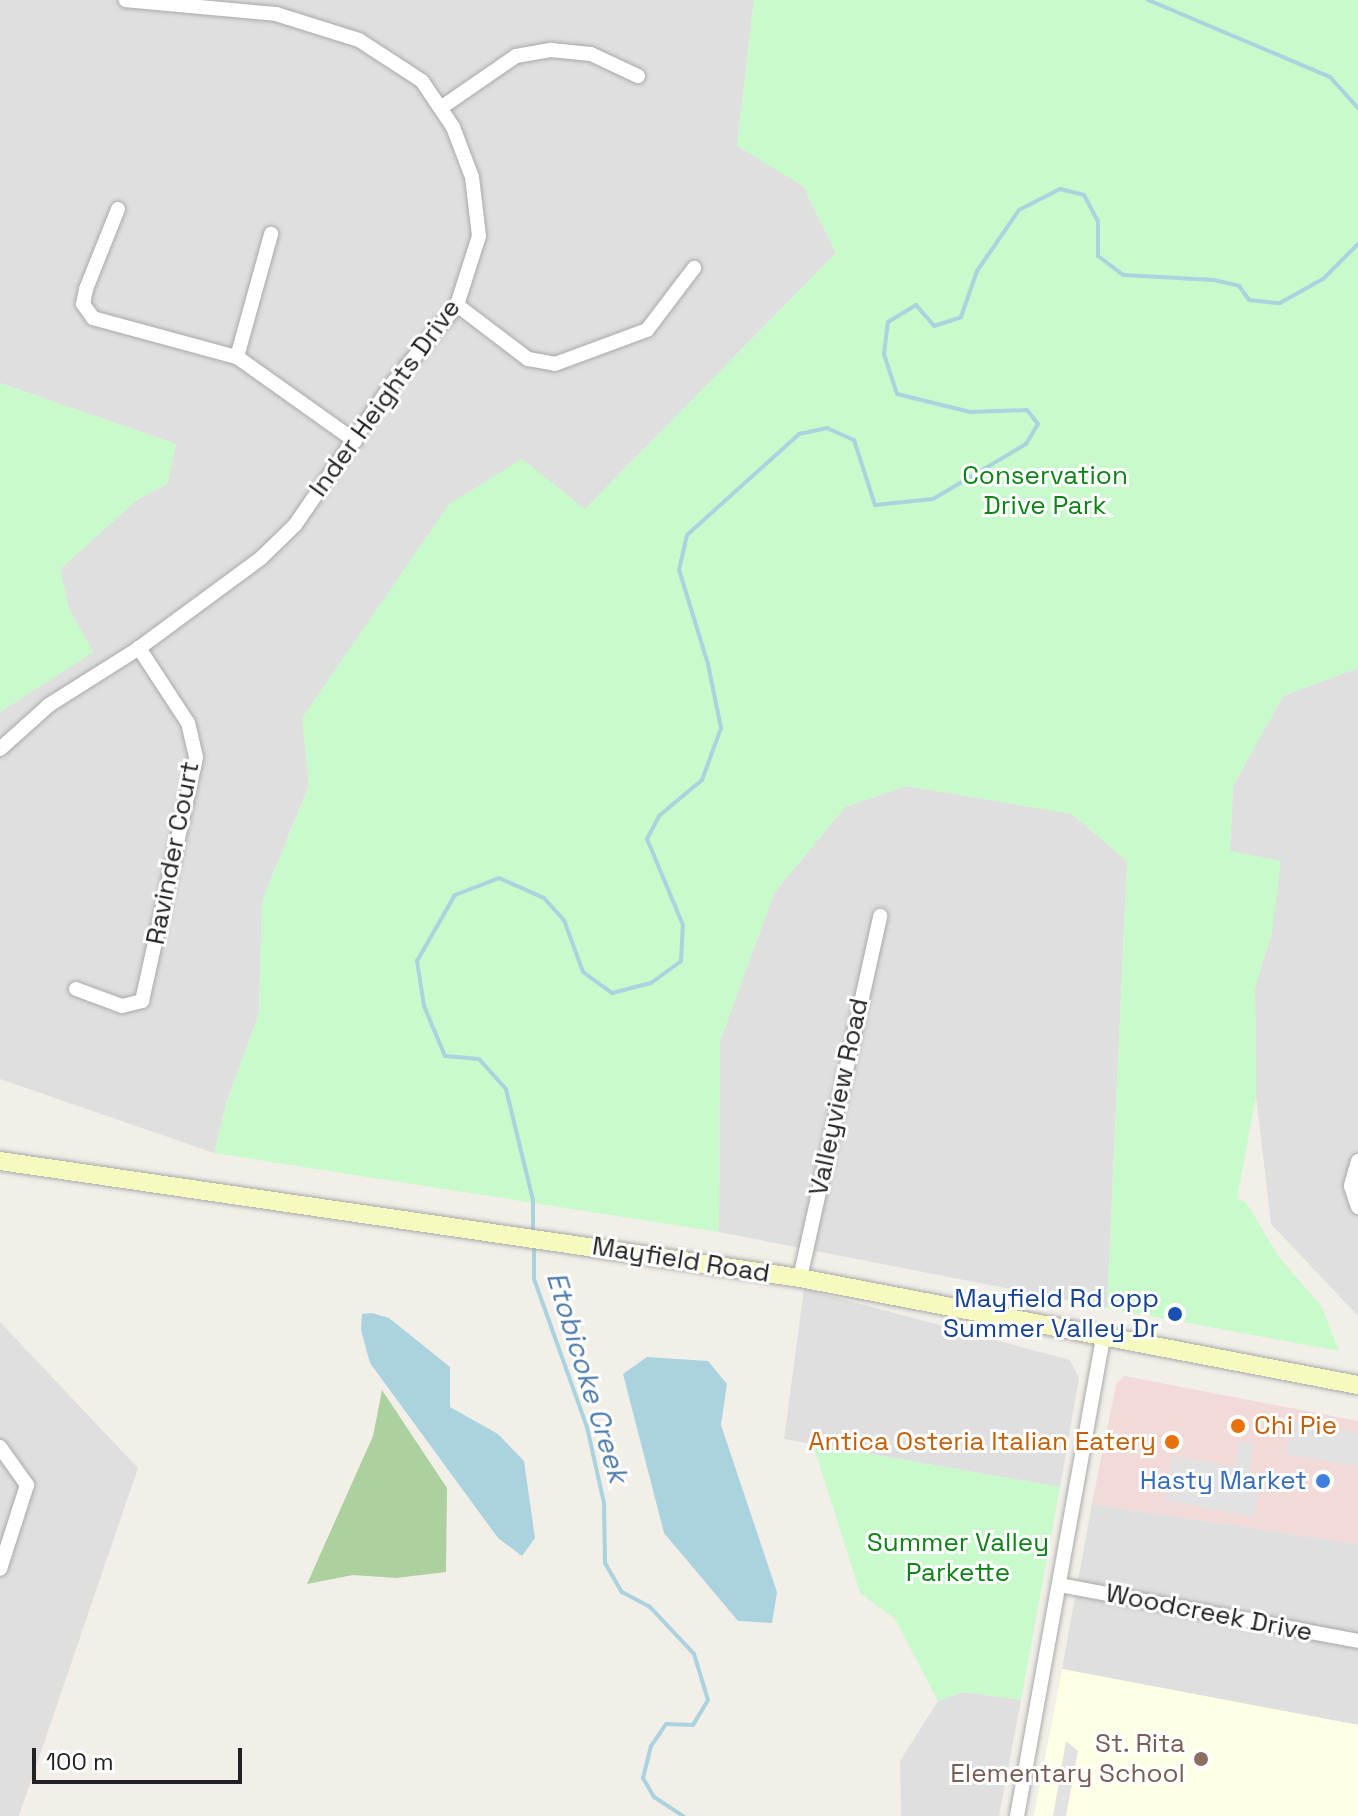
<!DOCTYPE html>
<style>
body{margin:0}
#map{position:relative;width:1358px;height:1816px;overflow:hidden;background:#f2efe9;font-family:"Space Grotesk",sans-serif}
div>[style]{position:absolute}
.residential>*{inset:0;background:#e0dfdf}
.commercial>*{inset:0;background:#f2dad9}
.education>*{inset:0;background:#ffffe5}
.forest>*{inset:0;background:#add19e}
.park>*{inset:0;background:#c8facc}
.parking>*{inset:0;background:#e2e2e2}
.water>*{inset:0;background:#aad3df}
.stream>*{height:4px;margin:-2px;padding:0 2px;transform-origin:2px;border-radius:2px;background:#aad3df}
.roads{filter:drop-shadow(0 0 2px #a9a9a9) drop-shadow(0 0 2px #a9a9a9)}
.street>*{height:14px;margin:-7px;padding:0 7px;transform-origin:7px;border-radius:7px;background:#fff}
.secondary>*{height:18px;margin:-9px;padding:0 9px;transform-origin:9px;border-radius:9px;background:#f7fabf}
.dots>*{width:22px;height:22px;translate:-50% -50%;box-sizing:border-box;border:4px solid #fff;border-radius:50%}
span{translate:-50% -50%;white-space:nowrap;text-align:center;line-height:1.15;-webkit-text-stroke:6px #fff;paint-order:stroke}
.street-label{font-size:26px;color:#222}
.park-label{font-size:26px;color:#0c8416}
.transit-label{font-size:26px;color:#164399}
.right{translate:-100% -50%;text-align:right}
.food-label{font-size:26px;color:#c56008}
.left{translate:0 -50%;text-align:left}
.shop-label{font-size:26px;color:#366cbe}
.education-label{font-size:26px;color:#785e54}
.water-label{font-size:28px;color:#4a7aab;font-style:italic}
.scale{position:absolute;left:32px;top:1748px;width:210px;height:36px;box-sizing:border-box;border:4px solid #222;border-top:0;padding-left:10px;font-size:24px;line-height:28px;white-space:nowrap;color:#222;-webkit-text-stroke:6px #fff;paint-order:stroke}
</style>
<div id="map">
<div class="residential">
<i style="clip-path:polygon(0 0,754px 0,737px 145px,803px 186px,836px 253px,585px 509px,338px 669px,302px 718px,309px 785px,262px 901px,259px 1013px,227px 1101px,214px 1153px,0 1079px,0 712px,93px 652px,69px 609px,60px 569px,138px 499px,167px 484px,176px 444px,0 383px)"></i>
<i style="clip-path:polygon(1358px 668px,1358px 1316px,1271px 1224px,1256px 1096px,1255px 988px,1272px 932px,1230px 852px,1233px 786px,1283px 696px)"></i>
<i style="clip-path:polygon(907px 786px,1072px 814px,1127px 861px,1107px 1308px,719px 1232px,720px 1041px,774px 893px,845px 807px)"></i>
<i style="clip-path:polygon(804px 1289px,1070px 1360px,1079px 1378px,1060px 1487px,784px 1439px)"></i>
<i style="clip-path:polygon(0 1322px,138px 1468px,19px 1816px,0 1816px)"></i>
<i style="clip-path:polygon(1092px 1504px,1358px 1544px,1358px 1725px,1062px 1669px)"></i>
<i style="clip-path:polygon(963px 1692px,1021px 1700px,999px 1816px,901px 1816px,900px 1761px,938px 1701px)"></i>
</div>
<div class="commercial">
<i style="clip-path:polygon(1124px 1376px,1358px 1421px,1358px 1544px,1092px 1504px,1116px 1385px)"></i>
</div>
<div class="education">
<i style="clip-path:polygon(1062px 1669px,1358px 1725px,1358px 1816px,1034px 1816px)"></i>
</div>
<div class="forest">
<i style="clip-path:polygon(382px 1390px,447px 1488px,446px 1572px,396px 1578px,353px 1575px,307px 1584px,373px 1436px)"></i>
</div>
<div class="park">
<i style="clip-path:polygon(754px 0,1358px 0,1358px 668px,1283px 696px,1233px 786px,1230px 851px,1281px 861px,1272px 932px,1255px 988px,1256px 1096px,1237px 1199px,1246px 1202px,1279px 1257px,1322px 1307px,1339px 1351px,1107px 1308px,1127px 861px,1072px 814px,907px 786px,845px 807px,774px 893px,720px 1041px,719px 1232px,214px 1153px,227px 1101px,259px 1013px,262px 901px,309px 786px,302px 718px,449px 504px,522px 459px,585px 509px,836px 253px,803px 186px,737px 146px)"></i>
<i style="clip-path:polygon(0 383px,176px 444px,167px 484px,138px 499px,60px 569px,69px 609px,93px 652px,0 712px)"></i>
<i style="clip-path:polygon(813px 1444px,1060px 1487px,1021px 1700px,963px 1692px,938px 1701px,895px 1619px,860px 1593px)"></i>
</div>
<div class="parking">
<i style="clip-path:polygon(1292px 1421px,1358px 1433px,1358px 1466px,1285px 1454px)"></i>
<i style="clip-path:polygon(1239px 1441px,1254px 1444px,1247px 1484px,1260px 1486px,1253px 1517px,1165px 1500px,1172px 1456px,1235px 1467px)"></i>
<i style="clip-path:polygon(1066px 1741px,1078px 1751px,1066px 1816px,1053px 1816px)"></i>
</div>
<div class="water">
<i style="clip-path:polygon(372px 1313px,389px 1318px,450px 1367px,450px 1407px,498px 1434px,524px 1461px,535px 1538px,522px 1556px,498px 1538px,370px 1363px,361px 1330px,362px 1314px)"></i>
<i style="clip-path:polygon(647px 1357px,708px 1361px,727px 1384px,721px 1425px,777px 1592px,772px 1623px,738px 1621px,664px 1533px,623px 1374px)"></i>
</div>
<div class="stream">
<i style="left:1148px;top:0;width:198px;rotate:22.9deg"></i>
<i style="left:1330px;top:77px;width:42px;rotate:47.9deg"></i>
<i style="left:533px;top:1235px;width:35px;rotate:-90deg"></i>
<i style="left:533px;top:1200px;width:114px;rotate:-103.7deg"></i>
<i style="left:506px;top:1089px;width:40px;rotate:-132deg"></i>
<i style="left:479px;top:1059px;width:34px;rotate:-175deg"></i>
<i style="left:445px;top:1056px;width:54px;rotate:-112.8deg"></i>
<i style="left:424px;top:1006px;width:46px;rotate:-98.8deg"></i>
<i style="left:417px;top:961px;width:76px;rotate:-60.1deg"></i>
<i style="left:455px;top:895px;width:47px;rotate:-21.1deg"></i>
<i style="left:499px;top:878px;width:49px;rotate:24deg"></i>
<i style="left:544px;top:898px;width:30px;rotate:48deg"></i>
<i style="left:564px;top:920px;width:55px;rotate:69.9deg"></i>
<i style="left:583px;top:972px;width:36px;rotate:36deg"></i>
<i style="left:612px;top:993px;width:40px;rotate:-14.4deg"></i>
<i style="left:651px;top:983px;width:37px;rotate:-36deg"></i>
<i style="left:681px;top:961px;width:36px;rotate:-87deg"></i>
<i style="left:683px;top:925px;width:93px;rotate:-112.7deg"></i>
<i style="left:647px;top:839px;width:27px;rotate:-62deg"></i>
<i style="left:660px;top:815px;width:55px;rotate:-39.8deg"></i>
<i style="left:702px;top:780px;width:55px;rotate:-69.9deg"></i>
<i style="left:721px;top:728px;width:65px;rotate:-101.5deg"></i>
<i style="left:708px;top:664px;width:98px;rotate:-107.1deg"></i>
<i style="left:679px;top:570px;width:36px;rotate:-77deg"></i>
<i style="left:687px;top:535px;width:151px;rotate:-42deg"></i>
<i style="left:799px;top:434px;width:29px;rotate:-12deg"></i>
<i style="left:827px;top:428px;width:30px;rotate:24deg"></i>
<i style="left:854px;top:440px;width:68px;rotate:72.1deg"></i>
<i style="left:875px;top:505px;width:58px;rotate:-5.9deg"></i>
<i style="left:933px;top:499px;width:108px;rotate:-30.6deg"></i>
<i style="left:1026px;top:444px;width:23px;rotate:-59deg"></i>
<i style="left:1038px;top:424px;width:18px;rotate:-128deg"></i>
<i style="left:1027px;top:410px;width:57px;rotate:178deg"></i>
<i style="left:970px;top:412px;width:75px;rotate:-166.1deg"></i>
<i style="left:897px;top:394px;width:42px;rotate:-108deg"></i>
<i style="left:884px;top:354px;width:32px;rotate:-83deg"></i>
<i style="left:888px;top:322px;width:33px;rotate:-31deg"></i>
<i style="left:916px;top:305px;width:28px;rotate:49deg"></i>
<i style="left:934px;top:326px;width:28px;rotate:-18deg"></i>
<i style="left:961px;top:317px;width:49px;rotate:-70.8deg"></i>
<i style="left:977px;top:271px;width:74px;rotate:-55.5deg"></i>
<i style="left:1019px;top:210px;width:46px;rotate:-27.1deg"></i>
<i style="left:1060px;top:189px;width:25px;rotate:14deg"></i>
<i style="left:1084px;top:195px;width:30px;rotate:62deg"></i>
<i style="left:1098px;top:221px;width:35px;rotate:90deg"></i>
<i style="left:1098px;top:256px;width:31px;rotate:37deg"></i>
<i style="left:1123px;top:275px;width:91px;rotate:3.1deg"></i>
<i style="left:1214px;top:280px;width:26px;rotate:13deg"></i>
<i style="left:1239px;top:286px;width:17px;rotate:54deg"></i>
<i style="left:1249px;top:300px;width:31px;rotate:6deg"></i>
<i style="left:1280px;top:303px;width:49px;rotate:-29.2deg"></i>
<i style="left:1323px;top:279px;width:49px;rotate:-45deg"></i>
<i style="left:534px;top:1244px;width:35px;rotate:90deg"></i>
<i style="left:534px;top:1279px;width:157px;rotate:70.3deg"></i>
<i style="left:587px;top:1427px;width:78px;rotate:77.4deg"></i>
<i style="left:604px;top:1503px;width:60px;rotate:89deg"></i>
<i style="left:605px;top:1563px;width:34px;rotate:60deg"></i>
<i style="left:622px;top:1592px;width:32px;rotate:28deg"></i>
<i style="left:650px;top:1607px;width:64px;rotate:46.9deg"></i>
<i style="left:694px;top:1654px;width:48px;rotate:73.1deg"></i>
<i style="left:708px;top:1700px;width:29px;rotate:121deg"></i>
<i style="left:693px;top:1725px;width:27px;rotate:-178deg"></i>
<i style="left:666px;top:1724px;width:27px;rotate:124deg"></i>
<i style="left:651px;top:1746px;width:33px;rotate:104deg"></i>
<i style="left:643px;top:1778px;width:22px;rotate:60deg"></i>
<i style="left:654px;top:1797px;width:35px;rotate:33deg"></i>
</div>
<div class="roads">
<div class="street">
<i style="left:442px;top:107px;width:90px;rotate:-34.6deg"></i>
<i style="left:516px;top:56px;width:36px;rotate:-10deg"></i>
<i style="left:551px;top:50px;width:40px;rotate:5.7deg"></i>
<i style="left:591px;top:54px;width:52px;rotate:25.1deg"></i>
<i style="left:118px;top:209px;width:86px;rotate:111.8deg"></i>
<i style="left:86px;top:289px;width:15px;rotate:101deg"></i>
<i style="left:83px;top:304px;width:17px;rotate:54deg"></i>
<i style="left:93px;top:318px;width:149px;rotate:15.2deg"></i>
<i style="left:237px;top:357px;width:145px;rotate:35.4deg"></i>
<i style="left:457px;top:305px;width:89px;rotate:37.3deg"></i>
<i style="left:528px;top:359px;width:27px;rotate:10deg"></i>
<i style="left:555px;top:364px;width:98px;rotate:-20.3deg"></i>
<i style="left:647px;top:330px;width:78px;rotate:-52.8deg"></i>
<i style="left:237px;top:357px;width:128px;rotate:-74.5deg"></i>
<i style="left:0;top:749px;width:66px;rotate:-41.9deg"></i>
<i style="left:49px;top:705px;width:107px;rotate:-32.3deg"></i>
<i style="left:139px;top:648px;width:152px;rotate:-36.4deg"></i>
<i style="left:261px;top:558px;width:47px;rotate:-44.1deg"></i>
<i style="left:295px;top:525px;width:173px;rotate:-55.4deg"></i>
<i style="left:393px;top:383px;width:101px;rotate:-50.6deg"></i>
<i style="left:457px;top:305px;width:72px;rotate:-72.3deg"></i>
<i style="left:479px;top:236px;width:59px;rotate:-96.8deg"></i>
<i style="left:472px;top:177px;width:53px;rotate:-110.8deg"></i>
<i style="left:453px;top:127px;width:55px;rotate:-124deg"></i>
<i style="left:422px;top:81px;width:75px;rotate:-146.9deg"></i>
<i style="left:359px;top:40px;width:87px;rotate:-162.6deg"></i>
<i style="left:276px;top:14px;width:151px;rotate:-174.7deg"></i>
<i style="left:76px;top:989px;width:49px;rotate:20.3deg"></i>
<i style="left:122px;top:1006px;width:21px;rotate:-14deg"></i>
<i style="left:142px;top:1001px;width:250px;rotate:-77.5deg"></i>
<i style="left:196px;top:757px;width:35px;rotate:-103deg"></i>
<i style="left:188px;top:723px;width:90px;rotate:-123.2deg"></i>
<i style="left:1358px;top:1161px;width:26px;rotate:106deg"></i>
<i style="left:1351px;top:1186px;width:22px;rotate:72deg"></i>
<i style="left:800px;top:1278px;width:371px;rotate:-77.5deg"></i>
<i style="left:0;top:1447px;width:47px;rotate:54.6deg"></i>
<i style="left:27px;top:1485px;width:88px;rotate:107.8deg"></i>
<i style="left:1059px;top:1585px;width:304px;rotate:10.6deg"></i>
<i style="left:1017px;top:1816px;width:486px;rotate:-79.8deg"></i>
</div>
<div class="secondary">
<i style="left:0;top:1161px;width:809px;rotate:8.32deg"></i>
<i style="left:800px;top:1278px;width:568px;rotate:10.86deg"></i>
</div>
</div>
<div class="dots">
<i style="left:1175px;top:1314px;background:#1a4fb4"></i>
<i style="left:1238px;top:1426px;background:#e8710a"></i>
<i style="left:1172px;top:1442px;background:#e8710a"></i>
<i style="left:1323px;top:1481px;background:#3f7fe0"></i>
<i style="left:1201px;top:1759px;background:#8d6e63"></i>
</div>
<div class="street-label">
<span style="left:385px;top:398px;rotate:-54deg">Inder Heights Drive</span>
<span style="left:173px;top:853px;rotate:-79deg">Ravinder Court</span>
<span style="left:839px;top:1097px;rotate:-78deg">Valleyview Road</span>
<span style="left:681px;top:1260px;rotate:9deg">Mayfield Road</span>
<span style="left:1209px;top:1613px;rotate:11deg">Woodcreek Drive</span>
</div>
<div class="park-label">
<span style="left:1045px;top:491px">Conservation<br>Drive Park</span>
<span style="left:958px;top:1558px">Summer Valley<br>Parkette</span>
</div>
<div class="transit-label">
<span class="right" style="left:1159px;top:1314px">Mayfield Rd opp<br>Summer Valley Dr</span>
</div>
<div class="food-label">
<span class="left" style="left:1254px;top:1426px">Chi Pie</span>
<span class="right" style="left:1156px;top:1442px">Antica Osteria Italian Eatery</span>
</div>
<div class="shop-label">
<span class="right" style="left:1307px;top:1481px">Hasty Market</span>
</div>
<div class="education-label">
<span class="right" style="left:1185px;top:1759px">St. Rita<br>Elementary School</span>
</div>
<div class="water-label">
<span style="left:588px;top:1377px;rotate:73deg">Etobicoke Creek</span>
</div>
<div class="scale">100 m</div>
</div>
